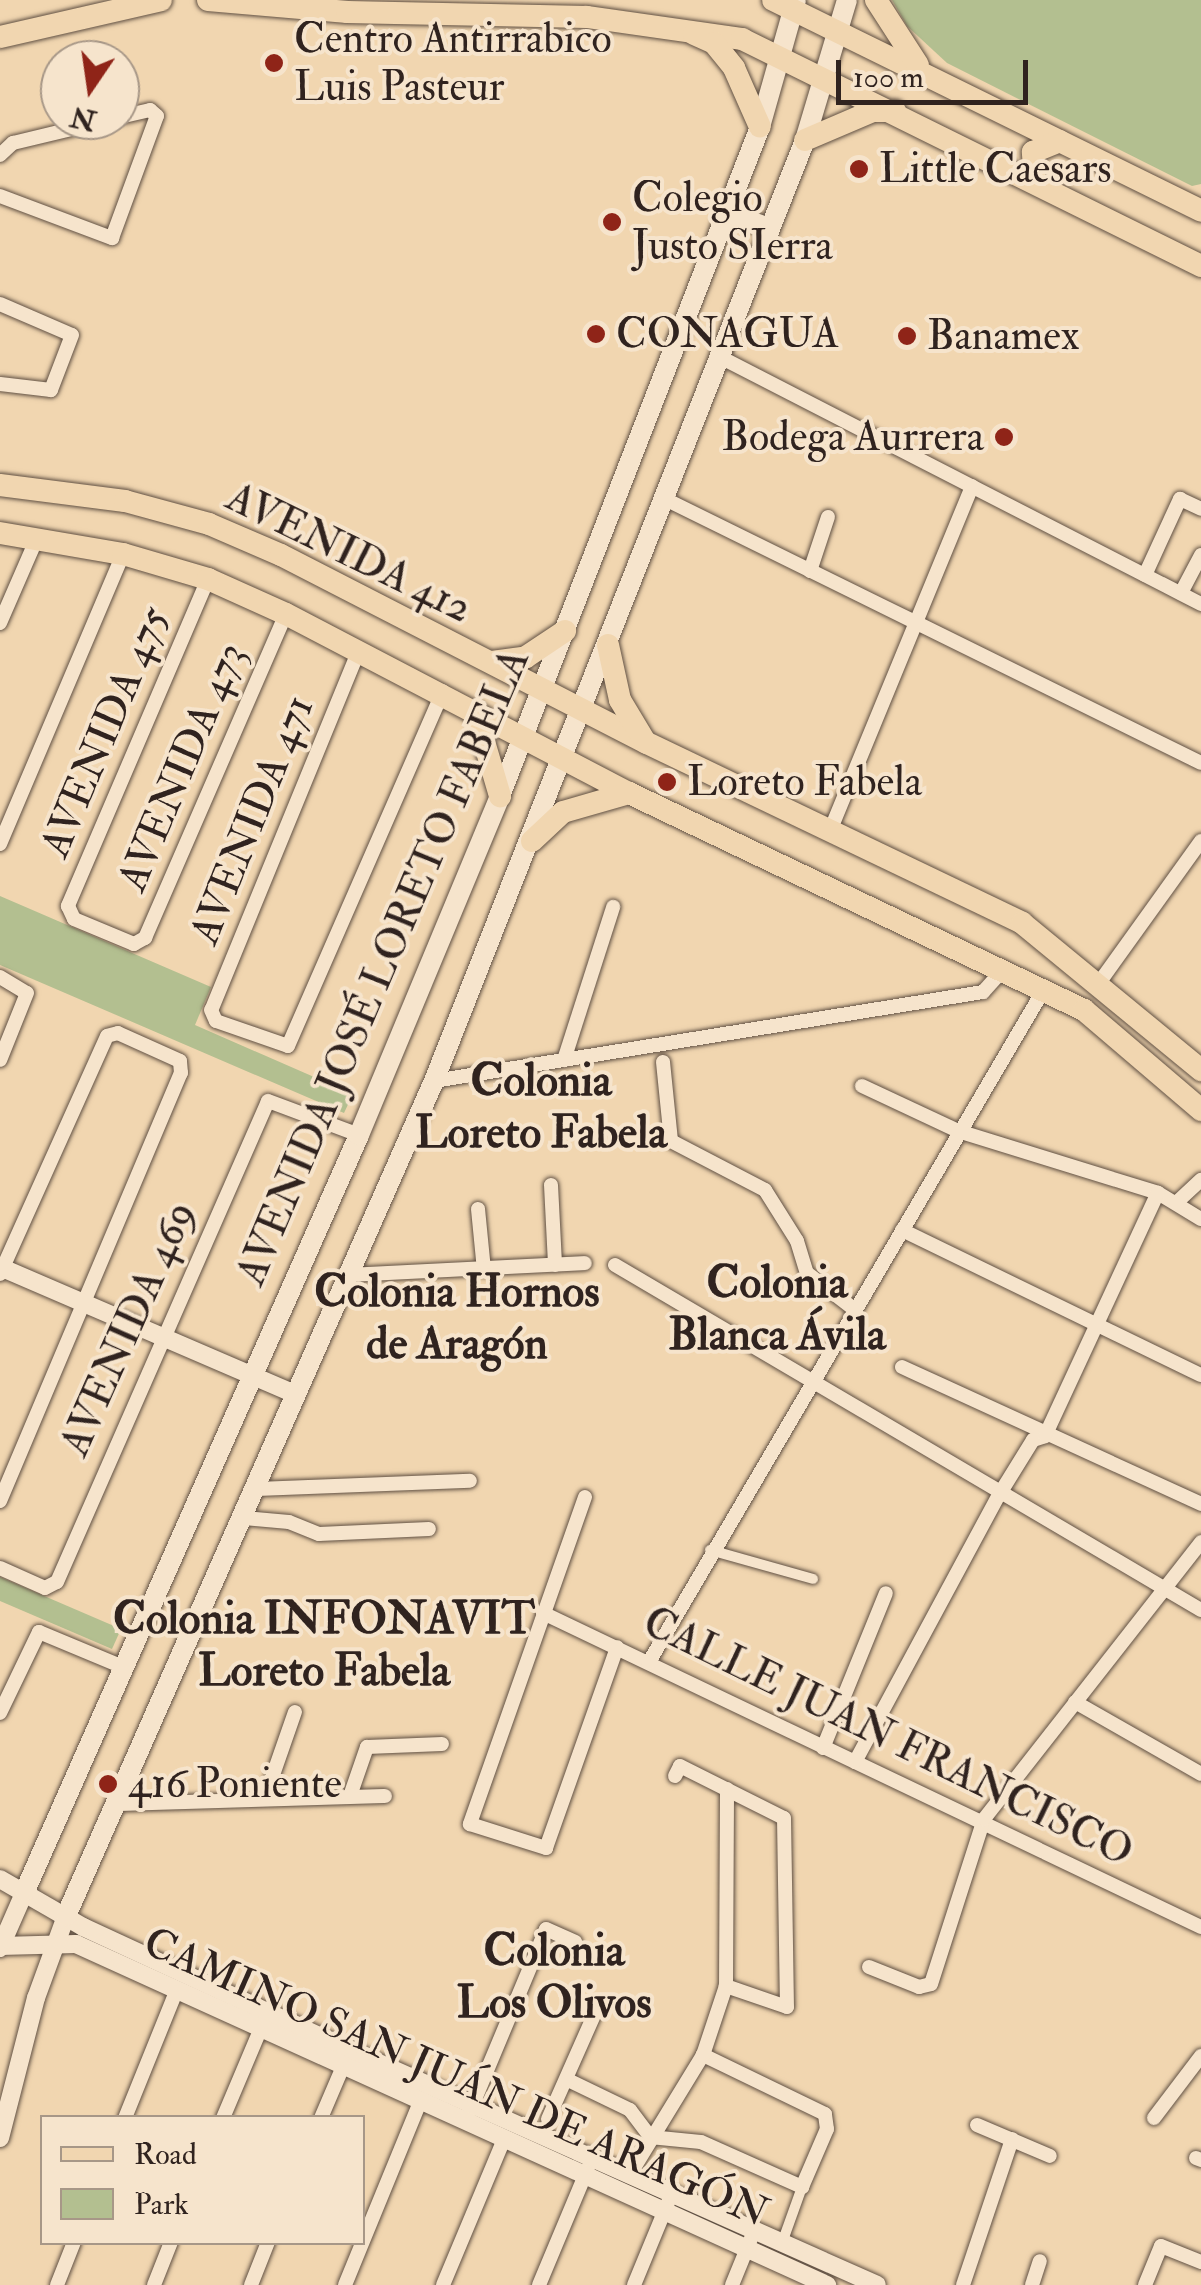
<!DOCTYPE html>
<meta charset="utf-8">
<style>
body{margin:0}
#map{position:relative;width:1201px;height:2285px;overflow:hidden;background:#f1d6b0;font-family:"IM FELL Double Pica",serif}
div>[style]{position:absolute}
.green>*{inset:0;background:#b3bf90}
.roads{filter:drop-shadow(0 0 2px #605043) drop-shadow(0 0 2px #605043)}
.pedestrian>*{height:10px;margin:-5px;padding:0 5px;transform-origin:5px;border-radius:5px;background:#f6e4cc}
.minor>*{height:14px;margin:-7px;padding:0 7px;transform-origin:7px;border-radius:7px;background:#f6e4cc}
.tertiary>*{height:18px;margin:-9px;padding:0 9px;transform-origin:9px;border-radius:9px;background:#f6e4cc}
.secondary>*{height:20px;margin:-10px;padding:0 10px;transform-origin:10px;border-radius:10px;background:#f6e4cc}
.primary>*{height:22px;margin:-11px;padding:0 11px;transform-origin:11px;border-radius:11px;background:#f1d6b0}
.dots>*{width:28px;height:28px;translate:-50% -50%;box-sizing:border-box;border:5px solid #f6e4cc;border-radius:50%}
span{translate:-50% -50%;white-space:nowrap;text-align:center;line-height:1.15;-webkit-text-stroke:8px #f6e4cc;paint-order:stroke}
.poi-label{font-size:42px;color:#30231f}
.left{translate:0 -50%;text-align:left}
.right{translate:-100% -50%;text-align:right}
.street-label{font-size:42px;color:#30231f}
.neighbourhood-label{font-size:45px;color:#30231f;font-weight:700}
.legend{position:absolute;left:40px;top:2115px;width:325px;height:130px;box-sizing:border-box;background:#f6e4cc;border:2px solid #a79787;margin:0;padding:12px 18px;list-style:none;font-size:30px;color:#30231f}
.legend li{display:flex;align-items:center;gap:20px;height:50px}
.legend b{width:50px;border:2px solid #a79787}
.north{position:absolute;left:40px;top:40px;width:100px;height:100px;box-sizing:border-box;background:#f6e4cc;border:2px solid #a79787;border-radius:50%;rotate:193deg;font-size:28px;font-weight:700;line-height:40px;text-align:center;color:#30231f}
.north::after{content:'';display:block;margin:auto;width:35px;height:45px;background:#8f2418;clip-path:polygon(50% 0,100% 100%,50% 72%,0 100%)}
.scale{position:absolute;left:836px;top:60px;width:192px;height:45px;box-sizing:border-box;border:5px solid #30231f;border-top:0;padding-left:12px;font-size:30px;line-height:35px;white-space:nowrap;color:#30231f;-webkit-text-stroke:8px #f6e4cc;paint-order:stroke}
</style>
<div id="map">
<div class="green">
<i style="clip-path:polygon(892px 0,1201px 0,1201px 184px,1192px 186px,947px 63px,907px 26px)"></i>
<i style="clip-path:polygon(0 896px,211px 987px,195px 1025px,353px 1094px,344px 1113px,0 965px)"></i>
<i style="clip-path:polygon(0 1577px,121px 1629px,112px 1649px,0 1601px)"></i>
</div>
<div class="roads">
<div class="pedestrian">
<i style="left:710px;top:1550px;width:107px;rotate:15.7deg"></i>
<i style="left:782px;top:2243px;width:59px;rotate:-70.3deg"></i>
</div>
<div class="minor">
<i style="left:0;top:155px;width:18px;rotate:-43deg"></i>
<i style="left:13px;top:143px;width:99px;rotate:-13.5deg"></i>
<i style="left:0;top:196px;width:120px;rotate:20.6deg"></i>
<i style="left:112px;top:238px;width:130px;rotate:-69.8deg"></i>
<i style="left:157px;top:116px;width:9px;rotate:-139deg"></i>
<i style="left:150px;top:110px;width:31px;rotate:167deg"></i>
<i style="left:0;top:304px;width:78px;rotate:23.3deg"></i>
<i style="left:72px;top:335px;width:59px;rotate:110.9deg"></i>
<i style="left:51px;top:390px;width:51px;rotate:-173.3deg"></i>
<i style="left:720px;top:357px;width:541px;rotate:27.18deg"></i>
<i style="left:665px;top:499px;width:597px;rotate:26.22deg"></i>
<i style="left:810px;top:571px;width:57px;rotate:-71.6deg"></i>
<i style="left:1145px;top:575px;width:84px;rotate:-65.3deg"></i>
<i style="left:1180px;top:499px;width:23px;rotate:25deg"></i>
<i style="left:208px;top:579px;width:356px;rotate:113.2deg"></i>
<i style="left:68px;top:906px;width:14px;rotate:65deg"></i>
<i style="left:74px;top:919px;width:65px;rotate:22.6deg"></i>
<i style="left:134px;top:944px;width:13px;rotate:-29deg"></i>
<i style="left:145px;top:938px;width:353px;rotate:-66.5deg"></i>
<i style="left:1181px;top:593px;width:43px;rotate:-62.2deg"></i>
<i style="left:0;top:623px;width:93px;rotate:-66.5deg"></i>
<i style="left:359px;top:650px;width:389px;rotate:112.3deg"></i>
<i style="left:211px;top:1010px;width:12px;rotate:66deg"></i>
<i style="left:216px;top:1021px;width:76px;rotate:19.1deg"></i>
<i style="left:288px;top:1046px;width:387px;rotate:-66.4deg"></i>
<i style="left:830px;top:831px;width:373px;rotate:-67.6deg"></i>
<i style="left:0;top:844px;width:315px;rotate:-67deg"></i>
<i style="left:0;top:977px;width:31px;rotate:31deg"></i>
<i style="left:27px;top:993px;width:72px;rotate:111.9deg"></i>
<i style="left:1099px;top:983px;width:175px;rotate:-54.3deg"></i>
<i style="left:564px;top:1060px;width:161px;rotate:-72.2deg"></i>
<i style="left:663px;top:1062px;width:79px;rotate:84.2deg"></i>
<i style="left:671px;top:1141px;width:106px;rotate:27.5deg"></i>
<i style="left:765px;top:1190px;width:60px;rotate:57.9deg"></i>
<i style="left:797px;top:1241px;width:34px;rotate:73deg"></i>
<i style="left:807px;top:1273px;width:59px;rotate:37.5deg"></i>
<i style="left:434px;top:1081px;width:556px;rotate:-9.21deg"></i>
<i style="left:983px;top:992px;width:27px;rotate:-48deg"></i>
<i style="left:862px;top:1086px;width:106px;rotate:25.1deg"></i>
<i style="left:958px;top:1131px;width:209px;rotate:17.2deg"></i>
<i style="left:1158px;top:1193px;width:50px;rotate:31.2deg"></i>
<i style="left:551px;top:1185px;width:80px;rotate:87.1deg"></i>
<i style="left:1176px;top:1203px;width:34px;rotate:-43deg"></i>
<i style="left:478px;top:1209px;width:61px;rotate:84.4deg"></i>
<i style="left:902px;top:1230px;width:332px;rotate:25.9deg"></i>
<i style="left:615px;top:1265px;width:680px;rotate:30.49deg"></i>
<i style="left:350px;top:1275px;width:235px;rotate:-2.9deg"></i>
<i style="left:902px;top:1367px;width:329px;rotate:24.6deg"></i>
<i style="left:257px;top:1489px;width:213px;rotate:-2.2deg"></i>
<i style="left:585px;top:1497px;width:347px;rotate:109.4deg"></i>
<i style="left:470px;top:1824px;width:80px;rotate:17.5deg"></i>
<i style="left:546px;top:1848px;width:213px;rotate:-70.5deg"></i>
<i style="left:0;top:1501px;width:465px;rotate:-67.1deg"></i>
<i style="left:181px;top:1073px;width:12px;rotate:-95deg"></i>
<i style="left:180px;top:1061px;width:68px;rotate:-155.7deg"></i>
<i style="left:118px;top:1033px;width:11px;rotate:165deg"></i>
<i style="left:107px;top:1036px;width:261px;rotate:114.2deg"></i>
<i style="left:244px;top:1518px;width:45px;rotate:5.1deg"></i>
<i style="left:289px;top:1522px;width:32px;rotate:22deg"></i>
<i style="left:319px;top:1534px;width:110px;rotate:-2.6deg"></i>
<i style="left:0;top:1568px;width:49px;rotate:24deg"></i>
<i style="left:45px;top:1588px;width:13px;rotate:-27deg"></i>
<i style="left:57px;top:1582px;width:525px;rotate:-66.31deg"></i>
<i style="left:268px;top:1101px;width:97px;rotate:20.5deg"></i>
<i style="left:543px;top:1613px;width:729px;rotate:25.51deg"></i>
<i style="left:649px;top:1662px;width:778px;rotate:-59.58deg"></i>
<i style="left:1075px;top:1702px;width:145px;rotate:29.7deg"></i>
<i style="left:0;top:1713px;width:90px;rotate:-64.3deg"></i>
<i style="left:39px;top:1632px;width:91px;rotate:22.6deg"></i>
<i style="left:823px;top:1748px;width:167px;rotate:-67.9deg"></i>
<i style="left:855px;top:1762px;width:303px;rotate:-61.7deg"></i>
<i style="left:999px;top:1495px;width:65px;rotate:-58.3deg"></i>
<i style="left:1033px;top:1440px;width:13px;rotate:-18deg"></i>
<i style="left:1045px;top:1436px;width:268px;rotate:-65.1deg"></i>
<i style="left:675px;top:1776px;width:11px;rotate:-63deg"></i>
<i style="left:680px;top:1766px;width:116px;rotate:26.6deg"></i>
<i style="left:784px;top:1818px;width:189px;rotate:89.1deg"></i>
<i style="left:787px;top:2007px;width:65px;rotate:-161deg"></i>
<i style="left:350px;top:1796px;width:52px;rotate:-70.9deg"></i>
<i style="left:367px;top:1747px;width:75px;rotate:-2.3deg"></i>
<i style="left:265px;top:1798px;width:91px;rotate:-70.8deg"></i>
<i style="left:118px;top:1804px;width:267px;rotate:-1.7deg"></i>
<i style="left:869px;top:1967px;width:54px;rotate:21.8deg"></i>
<i style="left:919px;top:1987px;width:12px;rotate:-14deg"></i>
<i style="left:931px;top:1984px;width:173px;rotate:-72.2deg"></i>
<i style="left:984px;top:1819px;width:352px;rotate:-51.9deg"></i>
<i style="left:568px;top:2080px;width:69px;rotate:25.8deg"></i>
<i style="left:630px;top:2110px;width:34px;rotate:53deg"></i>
<i style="left:650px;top:2137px;width:51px;rotate:5.6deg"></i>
<i style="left:701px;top:2142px;width:111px;rotate:24deg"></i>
<i style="left:802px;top:2187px;width:63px;rotate:-66.7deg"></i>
<i style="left:827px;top:2129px;width:15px;rotate:-98deg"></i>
<i style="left:825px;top:2114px;width:136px;rotate:-154.2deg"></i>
<i style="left:470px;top:2111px;width:197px;rotate:-67.3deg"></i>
<i style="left:546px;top:1929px;width:32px;rotate:24deg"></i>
<i style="left:125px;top:2118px;width:139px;rotate:-68deg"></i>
<i style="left:223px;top:2118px;width:105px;rotate:-67.1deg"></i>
<i style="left:321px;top:2118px;width:59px;rotate:-66.9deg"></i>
<i style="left:1154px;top:2118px;width:78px;rotate:-52.8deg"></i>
<i style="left:548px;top:2119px;width:124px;rotate:-66.1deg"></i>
<i style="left:977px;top:2125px;width:79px;rotate:23deg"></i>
<i style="left:1196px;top:2158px;width:5px;rotate:22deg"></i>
<i style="left:629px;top:2176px;width:142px;rotate:-58.6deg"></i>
<i style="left:703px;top:2055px;width:73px;rotate:-71.6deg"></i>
<i style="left:726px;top:1986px;width:197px;rotate:-89.7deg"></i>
<i style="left:57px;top:2285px;width:46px;rotate:-68.4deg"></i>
<i style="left:154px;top:2285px;width:46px;rotate:-68.4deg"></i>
<i style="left:251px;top:2285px;width:46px;rotate:-68.4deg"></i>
<i style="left:345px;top:2285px;width:200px;rotate:-67.7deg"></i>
<i style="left:443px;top:2285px;width:158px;rotate:-67.3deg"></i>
<i style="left:539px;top:2285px;width:127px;rotate:-67.3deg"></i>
<i style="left:634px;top:2285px;width:100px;rotate:-67.6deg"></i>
<i style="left:732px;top:2285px;width:58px;rotate:-67.8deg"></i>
<i style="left:963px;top:2285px;width:154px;rotate:-71.4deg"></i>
<i style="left:1032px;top:2285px;width:25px;rotate:-72deg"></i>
<i style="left:1145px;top:2285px;width:42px;rotate:-67.7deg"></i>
<i style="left:1161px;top:2246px;width:43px;rotate:21.8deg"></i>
</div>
<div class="tertiary">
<i style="left:0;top:1267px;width:323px;rotate:23.3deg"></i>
<i style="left:0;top:1879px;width:96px;rotate:30deg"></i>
<i style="left:83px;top:1927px;width:289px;rotate:24.8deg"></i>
<i style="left:345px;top:2048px;width:582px;rotate:24.01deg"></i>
<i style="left:0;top:1946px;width:76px;rotate:-1.5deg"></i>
<i style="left:76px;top:1944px;width:825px;rotate:24.42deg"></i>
<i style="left:0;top:1948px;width:62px;rotate:-66.3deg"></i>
<i style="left:0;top:2138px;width:145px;rotate:-75.6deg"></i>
<i style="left:36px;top:1998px;width:87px;rotate:-69.9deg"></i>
</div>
<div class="secondary">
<i style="left:726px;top:212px;width:46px;rotate:20.4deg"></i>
<i style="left:25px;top:1891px;width:826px;rotate:-66.16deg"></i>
<i style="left:359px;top:1135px;width:367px;rotate:-67.4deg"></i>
<i style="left:500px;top:796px;width:718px;rotate:-68.76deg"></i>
<i style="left:760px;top:127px;width:132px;rotate:-74.2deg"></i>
<i style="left:66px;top:1916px;width:912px;rotate:-66.22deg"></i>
<i style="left:434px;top:1081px;width:1011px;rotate:-68.48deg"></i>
<i style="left:805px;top:140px;width:146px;rotate:-73.3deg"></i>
</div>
<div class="primary">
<i style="left:208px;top:0;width:140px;rotate:4.9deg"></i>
<i style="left:347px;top:12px;width:240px;rotate:1.2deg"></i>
<i style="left:587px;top:17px;width:157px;rotate:8.1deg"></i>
<i style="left:742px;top:39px;width:512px;rotate:26.31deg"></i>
<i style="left:773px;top:0;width:477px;rotate:26.2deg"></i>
<i style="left:876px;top:0;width:77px;rotate:57.1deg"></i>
<i style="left:694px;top:34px;width:22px;rotate:24deg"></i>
<i style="left:714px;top:43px;width:32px;rotate:51deg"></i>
<i style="left:734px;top:68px;width:64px;rotate:66.2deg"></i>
<i style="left:0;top:37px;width:165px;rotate:-12.9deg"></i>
<i style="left:805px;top:140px;width:74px;rotate:-23.1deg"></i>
<i style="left:873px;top:111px;width:22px"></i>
<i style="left:1035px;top:183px;width:31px;rotate:-94deg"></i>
<i style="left:1033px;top:152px;width:29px;rotate:-22deg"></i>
<i style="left:0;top:485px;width:126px;rotate:7.3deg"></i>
<i style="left:125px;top:501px;width:87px;rotate:15.3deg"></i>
<i style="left:209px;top:524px;width:78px;rotate:23.3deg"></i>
<i style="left:281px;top:555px;width:411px;rotate:27.2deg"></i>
<i style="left:647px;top:743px;width:416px;rotate:25.6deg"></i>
<i style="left:1022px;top:923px;width:232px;rotate:39.4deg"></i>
<i style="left:0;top:533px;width:125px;rotate:9.7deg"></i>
<i style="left:123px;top:554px;width:89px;rotate:16.4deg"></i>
<i style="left:208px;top:579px;width:85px;rotate:24.2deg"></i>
<i style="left:286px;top:614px;width:387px;rotate:27.6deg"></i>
<i style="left:629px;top:793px;width:504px;rotate:25.5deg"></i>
<i style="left:1084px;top:1010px;width:154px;rotate:40.5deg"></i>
<i style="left:608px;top:645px;width:56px;rotate:77.7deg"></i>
<i style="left:620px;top:700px;width:47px;rotate:59deg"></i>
<i style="left:492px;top:662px;width:34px;rotate:-8deg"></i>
<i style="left:526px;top:657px;width:47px;rotate:-33.7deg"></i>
<i style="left:475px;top:711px;width:89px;rotate:73.6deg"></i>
<i style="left:532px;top:841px;width:42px;rotate:-43.1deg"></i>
<i style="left:563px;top:812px;width:69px;rotate:-16.1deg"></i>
</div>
</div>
<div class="dots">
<i style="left:274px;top:63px;background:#8f2418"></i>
<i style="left:859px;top:169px;background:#8f2418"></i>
<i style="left:612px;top:222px;background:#8f2418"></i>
<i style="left:596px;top:334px;background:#8f2418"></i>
<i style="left:907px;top:336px;background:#8f2418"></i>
<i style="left:1004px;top:437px;background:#8f2418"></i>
<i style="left:667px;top:782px;background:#8f2418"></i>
<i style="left:108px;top:1784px;background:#8f2418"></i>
</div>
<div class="poi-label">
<span class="left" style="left:294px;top:63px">Centro Antirrabico<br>Luis Pasteur</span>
<span class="left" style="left:879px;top:169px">Little Caesars</span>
<span class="left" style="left:632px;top:222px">Colegio<br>Justo SIerra</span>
<span class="left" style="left:616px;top:334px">CONAGUA</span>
<span class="left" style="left:927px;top:336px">Banamex</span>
<span class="right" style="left:984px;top:437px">Bodega Aurrera</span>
<span class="left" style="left:687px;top:782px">Loreto Fabela</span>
<span class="left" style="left:128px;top:1784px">416 Poniente</span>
</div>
<div class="street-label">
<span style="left:349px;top:553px;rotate:26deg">AVENIDA 412</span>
<span style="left:105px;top:732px;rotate:-67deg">AVENIDA 475</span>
<span style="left:182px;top:767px;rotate:-67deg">AVENIDA 473</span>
<span style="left:252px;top:820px;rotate:-68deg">AVENIDA 471</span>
<span style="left:383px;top:967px;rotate:-67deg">AVENIDA JOSÉ LORETO FABELA</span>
<span style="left:128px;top:1329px;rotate:-66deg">AVENIDA 469</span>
<span style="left:888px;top:1737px;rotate:26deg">CALLE JUAN FRANCISCO</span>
<span style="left:456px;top:2078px;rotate:24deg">CAMINO SAN JUÁN DE ARAGÓN</span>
</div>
<div class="neighbourhood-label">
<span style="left:541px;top:1108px">Colonia<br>Loreto Fabela</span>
<span style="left:777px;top:1310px">Colonia<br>Blanca Ávila</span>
<span style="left:457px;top:1319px">Colonia Hornos<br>de Aragón</span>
<span style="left:324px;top:1646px">Colonia INFONAVIT<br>Loreto Fabela</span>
<span style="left:554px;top:1978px">Colonia<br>Los Olivos</span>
</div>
<ul class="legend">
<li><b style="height:12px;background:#f1d6b0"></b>Road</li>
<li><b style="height:28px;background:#b3bf90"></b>Park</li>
</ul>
<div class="north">N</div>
<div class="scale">100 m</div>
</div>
